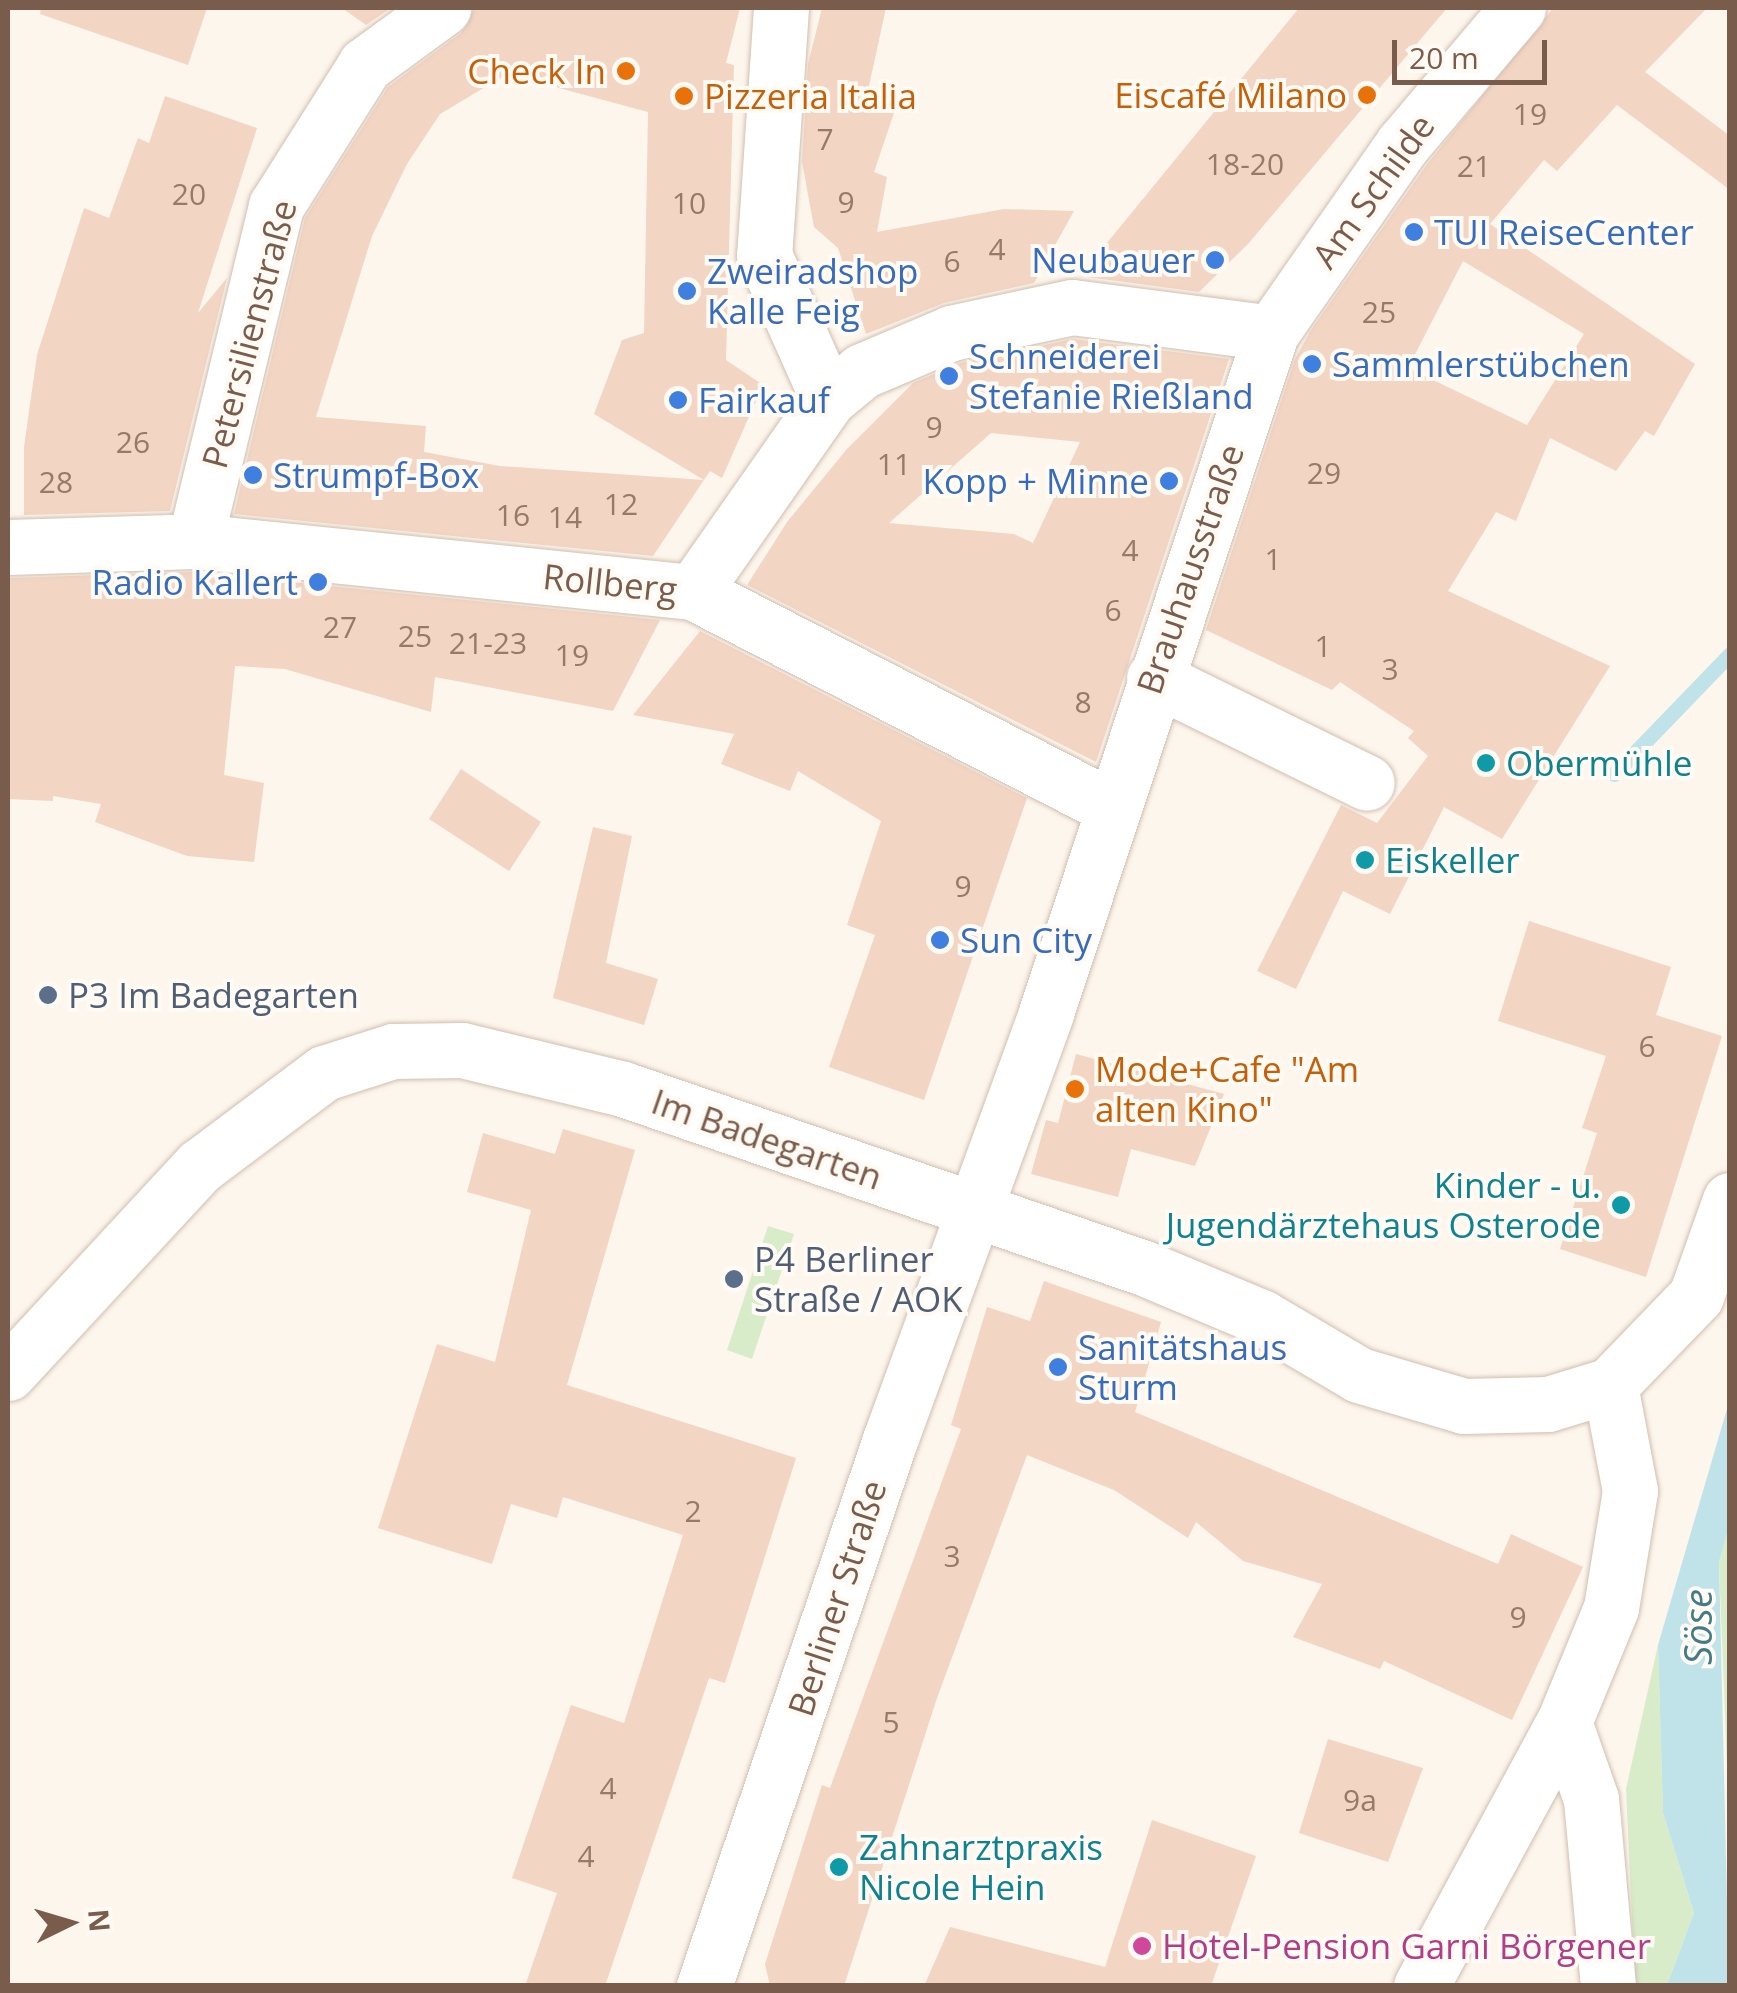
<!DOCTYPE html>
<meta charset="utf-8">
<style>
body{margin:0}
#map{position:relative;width:1737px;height:1993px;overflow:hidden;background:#fdf6ec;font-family:"Open Sans",sans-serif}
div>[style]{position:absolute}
.green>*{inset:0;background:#d8ecc9}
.water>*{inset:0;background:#bfe3e8}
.stream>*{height:15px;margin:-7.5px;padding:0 7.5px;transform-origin:7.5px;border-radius:7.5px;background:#bfe3e8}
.building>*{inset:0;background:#f3d5c3}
.roads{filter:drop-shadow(0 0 2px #d1beb0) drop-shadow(0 0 2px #d1beb0)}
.minor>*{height:55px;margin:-27.5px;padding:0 27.5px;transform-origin:27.5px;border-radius:27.5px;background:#fff}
.dots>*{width:28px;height:28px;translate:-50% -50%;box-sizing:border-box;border:5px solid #fffaf3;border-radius:50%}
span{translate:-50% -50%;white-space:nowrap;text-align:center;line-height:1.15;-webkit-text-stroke:8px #fffaf3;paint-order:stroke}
.number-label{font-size:30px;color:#987a6a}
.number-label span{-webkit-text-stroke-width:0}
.food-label{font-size:35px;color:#c56008}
.right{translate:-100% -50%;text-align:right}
.left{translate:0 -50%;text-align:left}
.street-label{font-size:35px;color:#7a5c4d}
.shop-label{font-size:35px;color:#366cbe}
.culture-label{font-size:35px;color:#0d838f}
.service-label{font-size:35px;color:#4e5e75}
.hotel-label{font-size:35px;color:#b23c85}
.water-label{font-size:38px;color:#437c86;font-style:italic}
.frame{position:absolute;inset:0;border:10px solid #7a5c4d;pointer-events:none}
.north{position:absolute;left:20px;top:1873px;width:100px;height:100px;-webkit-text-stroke:8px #fffaf3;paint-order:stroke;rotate:85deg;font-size:28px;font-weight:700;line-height:40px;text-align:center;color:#7a5c4d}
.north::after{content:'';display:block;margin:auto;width:35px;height:45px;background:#7a5c4d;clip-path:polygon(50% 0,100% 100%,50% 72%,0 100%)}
.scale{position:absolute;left:1392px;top:40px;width:155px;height:45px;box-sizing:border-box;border:5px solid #7a5c4d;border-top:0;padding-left:12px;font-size:30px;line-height:35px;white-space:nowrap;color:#7a5c4d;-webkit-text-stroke:8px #fffaf3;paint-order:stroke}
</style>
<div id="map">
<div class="green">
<i style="clip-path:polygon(768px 1226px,794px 1234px,752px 1359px,727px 1350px)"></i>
<i style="clip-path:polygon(1729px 1527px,1729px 1817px,1719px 1562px)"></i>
<i style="clip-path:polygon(1658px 1645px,1663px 1813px,1694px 1913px,1667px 1985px,1635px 1986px,1626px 1789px)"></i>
</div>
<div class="water">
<i style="clip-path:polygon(1729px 1402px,1729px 1527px,1719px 1562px,1729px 1985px,1667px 1985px,1694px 1913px,1663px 1813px,1658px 1645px)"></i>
</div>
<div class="stream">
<i style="left:1614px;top:774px;width:167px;rotate:-46deg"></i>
</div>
<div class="building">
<i style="clip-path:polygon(41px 8px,207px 8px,188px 65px,40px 14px)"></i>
<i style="clip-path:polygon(342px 8px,391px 8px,366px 25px)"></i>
<i style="clip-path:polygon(evenodd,474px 8px,740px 8px,726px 63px,734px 65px,726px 360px,763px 385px,722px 478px,710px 471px,653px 556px,234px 514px,305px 218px,388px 87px,461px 33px,474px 8px,507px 74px,648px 112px,644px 333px,622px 340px,594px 414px,704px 480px,500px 466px,424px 452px,426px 426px,316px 417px,372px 236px,407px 164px,440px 114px,507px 74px)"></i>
<i style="clip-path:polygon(822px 8px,886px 8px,867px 95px,896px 107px,874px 172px,887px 177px,877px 232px,1004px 209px,1074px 211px,1034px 283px,944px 303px,866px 334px,838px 248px,814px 227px,802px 162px,808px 64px)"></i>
<i style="clip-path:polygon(1299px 8px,1447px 8px,1248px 244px,1199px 292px,1080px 276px)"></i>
<i style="clip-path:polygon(evenodd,1553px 8px,1707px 8px,1645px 72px,1730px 136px,1730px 190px,1617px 105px,1557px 171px,1544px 160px,1490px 224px,1695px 364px,1654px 436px,1645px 431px,1616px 471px,1550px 438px,1516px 521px,1496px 512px,1448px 591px,1610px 666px,1502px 839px,1444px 807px,1390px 914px,1343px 891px,1296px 989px,1257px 971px,1341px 805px,1377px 823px,1428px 756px,1408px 738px,1414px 731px,1340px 682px,1332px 690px,1206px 630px,1295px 359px,1311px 330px,1428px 163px,1553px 8px,1463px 261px,1584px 334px,1527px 425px,1408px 368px,1463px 261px)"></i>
<i style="clip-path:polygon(165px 96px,257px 128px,198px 313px,227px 278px,170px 511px,24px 515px,24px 447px,37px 355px,84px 208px,109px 218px,138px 138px,149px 143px)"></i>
<i style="clip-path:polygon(evenodd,1073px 339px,1229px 359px,1096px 762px,747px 585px,787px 522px,847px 449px,913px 383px,960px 363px,1073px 339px,991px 433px,1080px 442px,1033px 543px,1014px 534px,889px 523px,991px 433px)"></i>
<i style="clip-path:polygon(194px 572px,660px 620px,613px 711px,435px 677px,431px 712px,285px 669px,235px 666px,224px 775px,264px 783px,254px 862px,187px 856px,95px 822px,101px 804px,53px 796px,53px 801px,8px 799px,8px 578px)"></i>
<i style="clip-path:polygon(700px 631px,1027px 798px,924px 1100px,829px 1067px,875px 935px,847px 925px,881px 821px,798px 771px,790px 791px,721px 764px,734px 734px,633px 715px)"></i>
<i style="clip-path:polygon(461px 769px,541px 822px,509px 871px,429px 819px)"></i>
<i style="clip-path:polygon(593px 827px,632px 836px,606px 963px,658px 979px,644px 1025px,553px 998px)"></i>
<i style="clip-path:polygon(1529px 921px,1671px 967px,1656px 1015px,1722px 1036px,1646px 1277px,1560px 1249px,1597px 1133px,1582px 1128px,1606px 1056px,1498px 1021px)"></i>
<i style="clip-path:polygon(1076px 1054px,1224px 1094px,1195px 1166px,1131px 1149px,1118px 1197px,1031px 1174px,1046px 1120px,1058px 1123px)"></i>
<i style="clip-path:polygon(563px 1129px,635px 1150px,567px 1385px,796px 1458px,725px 1683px,709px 1678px,605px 1986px,525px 1986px,557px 1893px,512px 1878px,571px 1705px,624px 1723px,683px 1535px,563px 1497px,557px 1518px,511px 1504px,492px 1564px,378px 1528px,437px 1344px,495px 1362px,531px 1210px,467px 1192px,483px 1133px,555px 1154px)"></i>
<i style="clip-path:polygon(1044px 1281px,1161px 1322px,1135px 1412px,1498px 1564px,1511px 1534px,1583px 1567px,1512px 1720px,1384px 1661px,1380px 1669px,1293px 1637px,1322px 1584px,1243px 1561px,1196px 1522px,1188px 1538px,1114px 1490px,1027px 1455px,937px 1698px,844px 1986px,770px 1986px,765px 1964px,822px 1785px,830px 1788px,961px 1429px,951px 1425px,987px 1307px,1030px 1321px)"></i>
<i style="clip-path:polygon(1328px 1739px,1423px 1768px,1388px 1862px,1299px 1833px)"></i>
<i style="clip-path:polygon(1152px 1820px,1256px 1856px,1211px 1986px,924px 1986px,950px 1927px,1105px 1967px)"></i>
</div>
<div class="roads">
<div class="minor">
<i style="left:781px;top:8px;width:248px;rotate:93.9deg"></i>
<i style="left:764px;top:255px;width:158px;rotate:66deg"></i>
<i style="left:195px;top:541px;width:345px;rotate:-76.4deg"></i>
<i style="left:276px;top:206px;width:167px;rotate:-57.7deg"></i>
<i style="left:365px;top:65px;width:97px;rotate:-36.2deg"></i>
<i style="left:8px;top:547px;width:187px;rotate:-1.8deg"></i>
<i style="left:195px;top:541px;width:501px;rotate:5.85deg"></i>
<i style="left:693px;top:592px;width:236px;rotate:-55deg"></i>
<i style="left:828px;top:399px;width:44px;rotate:-39.5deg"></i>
<i style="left:862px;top:371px;width:97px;rotate:-23.1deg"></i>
<i style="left:951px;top:333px;width:124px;rotate:-12.1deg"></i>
<i style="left:1072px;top:307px;width:201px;rotate:7.4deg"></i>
<i style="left:693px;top:592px;width:469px;rotate:27.2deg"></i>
<i style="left:1154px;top:678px;width:237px;rotate:26.2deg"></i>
<i style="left:8px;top:1373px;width:282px;rotate:-47.2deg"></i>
<i style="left:200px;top:1166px;width:155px;rotate:-36.9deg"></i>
<i style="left:324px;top:1073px;width:72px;rotate:-17.7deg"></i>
<i style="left:393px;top:1051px;width:69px;rotate:-0.8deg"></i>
<i style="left:462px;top:1050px;width:166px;rotate:13.6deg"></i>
<i style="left:623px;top:1089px;width:551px;rotate:18.96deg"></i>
<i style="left:1144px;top:1268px;width:127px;rotate:22.7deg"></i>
<i style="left:1261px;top:1317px;width:114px;rotate:30.6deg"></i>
<i style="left:1359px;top:1375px;width:109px;rotate:16.4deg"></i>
<i style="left:1464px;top:1406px;width:84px;rotate:-1.4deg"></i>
<i style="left:1548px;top:1404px;width:65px;rotate:-17deg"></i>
<i style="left:1610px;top:1385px;width:124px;rotate:-46deg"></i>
<i style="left:1696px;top:1296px;width:102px;rotate:-70.5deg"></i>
<i style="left:1564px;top:1722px;width:82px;rotate:70.7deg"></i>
<i style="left:1591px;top:1799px;width:188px;rotate:84.8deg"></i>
<i style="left:704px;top:1986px;width:577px;rotate:-71.19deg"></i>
<i style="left:890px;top:1440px;width:455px;rotate:-69.9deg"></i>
<i style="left:1046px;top:1013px;width:716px;rotate:-71.69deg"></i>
<i style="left:1271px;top:333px;width:231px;rotate:-55.1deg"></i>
<i style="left:1403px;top:144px;width:178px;rotate:-49.8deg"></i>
<i style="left:1421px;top:1986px;width:300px;rotate:-61.6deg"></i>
<i style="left:1564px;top:1722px;width:123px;rotate:-67.6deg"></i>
<i style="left:1611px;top:1608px;width:119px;rotate:-80.8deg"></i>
<i style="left:1630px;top:1491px;width:108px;rotate:-100.7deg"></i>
</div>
</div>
<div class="dots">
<i style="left:626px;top:71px;background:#e8710a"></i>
<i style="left:1367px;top:95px;background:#e8710a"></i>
<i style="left:684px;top:96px;background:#e8710a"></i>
<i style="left:1414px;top:232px;background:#3f7fe0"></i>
<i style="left:1215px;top:260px;background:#3f7fe0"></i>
<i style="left:687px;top:291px;background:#3f7fe0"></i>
<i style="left:1312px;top:364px;background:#3f7fe0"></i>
<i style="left:949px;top:376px;background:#3f7fe0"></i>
<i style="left:678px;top:400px;background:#3f7fe0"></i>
<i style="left:253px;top:475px;background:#3f7fe0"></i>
<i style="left:1169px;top:481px;background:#3f7fe0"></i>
<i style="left:318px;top:582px;background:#3f7fe0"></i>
<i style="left:1486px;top:763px;background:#0f9aa8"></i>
<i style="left:1365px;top:860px;background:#0f9aa8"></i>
<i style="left:940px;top:940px;background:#3f7fe0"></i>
<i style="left:48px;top:995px;background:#5c6f8a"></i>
<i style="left:1075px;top:1089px;background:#e8710a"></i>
<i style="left:1621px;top:1205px;background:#0f9aa8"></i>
<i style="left:734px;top:1279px;background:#5c6f8a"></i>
<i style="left:1058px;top:1367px;background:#3f7fe0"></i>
<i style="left:839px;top:1867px;background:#0f9aa8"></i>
<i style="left:1142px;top:1946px;background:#d1479c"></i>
</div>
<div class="number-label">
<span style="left:1530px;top:114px">19</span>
<span style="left:825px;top:139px">7</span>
<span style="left:1245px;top:164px">18-20</span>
<span style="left:1474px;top:166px">21</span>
<span style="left:189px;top:194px">20</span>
<span style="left:846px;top:202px">9</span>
<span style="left:689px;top:203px">10</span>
<span style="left:997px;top:249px">4</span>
<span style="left:952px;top:261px">6</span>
<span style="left:1379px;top:312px">25</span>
<span style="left:934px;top:427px">9</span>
<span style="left:133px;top:442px">26</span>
<span style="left:894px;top:464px">11</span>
<span style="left:1324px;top:473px">29</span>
<span style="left:56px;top:482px">28</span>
<span style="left:621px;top:504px">12</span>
<span style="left:513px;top:515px">16</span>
<span style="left:565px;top:517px">14</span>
<span style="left:1130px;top:550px">4</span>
<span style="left:1273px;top:559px">1</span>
<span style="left:1113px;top:610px">6</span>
<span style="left:340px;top:627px">27</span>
<span style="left:415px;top:636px">25</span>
<span style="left:488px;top:643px">21-23</span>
<span style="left:1323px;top:646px">1</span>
<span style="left:572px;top:655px">19</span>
<span style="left:1390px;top:669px">3</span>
<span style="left:1083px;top:702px">8</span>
<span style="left:963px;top:886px">9</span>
<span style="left:1647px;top:1046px">6</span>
<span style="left:693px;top:1511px">2</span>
<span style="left:952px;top:1556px">3</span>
<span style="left:1518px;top:1617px">9</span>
<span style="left:891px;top:1722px">5</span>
<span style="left:608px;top:1788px">4</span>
<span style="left:1360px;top:1800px">9a</span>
<span style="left:586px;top:1856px">4</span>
</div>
<div class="food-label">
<span class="right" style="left:606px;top:71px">Check In</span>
<span class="right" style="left:1347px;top:95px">Eiscafé Milano</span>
<span class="left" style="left:704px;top:96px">Pizzeria Italia</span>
<span class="left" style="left:1095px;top:1089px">Mode+Cafe "Am<br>alten Kino"</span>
</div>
<div class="street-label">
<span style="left:1373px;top:191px;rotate:-54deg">Am Schilde</span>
<span style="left:249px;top:334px;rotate:-75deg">Petersilienstraße</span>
<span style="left:1190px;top:569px;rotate:-71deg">Brauhausstraße</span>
<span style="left:610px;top:583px;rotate:6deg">Rollberg</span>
<span style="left:767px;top:1139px;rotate:19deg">Im Badegarten</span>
<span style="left:837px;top:1598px;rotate:-72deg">Berliner Straße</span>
</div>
<div class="shop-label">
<span class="left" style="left:1434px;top:232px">TUI ReiseCenter</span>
<span class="right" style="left:1195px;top:260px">Neubauer</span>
<span class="left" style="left:707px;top:291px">Zweiradshop<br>Kalle Feig</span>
<span class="left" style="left:969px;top:376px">Schneiderei<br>Stefanie Rießland</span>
<span class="left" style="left:1332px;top:364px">Sammlerstübchen</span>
<span class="left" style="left:698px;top:400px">Fairkauf</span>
<span class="left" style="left:273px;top:475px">Strumpf-Box</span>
<span class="right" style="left:1149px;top:481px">Kopp + Minne</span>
<span class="right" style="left:298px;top:582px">Radio Kallert</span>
<span class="left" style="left:960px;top:940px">Sun City</span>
<span class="left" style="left:1078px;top:1367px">Sanitätshaus<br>Sturm</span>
</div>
<div class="culture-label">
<span class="left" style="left:1506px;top:763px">Obermühle</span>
<span class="left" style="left:1385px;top:860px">Eiskeller</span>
<span class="right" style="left:1601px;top:1205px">Kinder - u.<br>Jugendärztehaus Osterode</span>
<span class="left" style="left:859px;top:1867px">Zahnarztpraxis<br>Nicole Hein</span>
</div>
<div class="service-label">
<span class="left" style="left:68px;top:995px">P3 Im Badegarten</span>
<span class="left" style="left:754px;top:1279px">P4 Berliner<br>Straße / AOK</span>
</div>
<div class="hotel-label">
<span class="left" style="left:1162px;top:1946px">Hotel-Pension Garni Börgener</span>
</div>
<div class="water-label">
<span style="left:1698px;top:1627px;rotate:-90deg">Söse</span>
</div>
<div class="frame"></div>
<div class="north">N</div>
<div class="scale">20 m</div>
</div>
